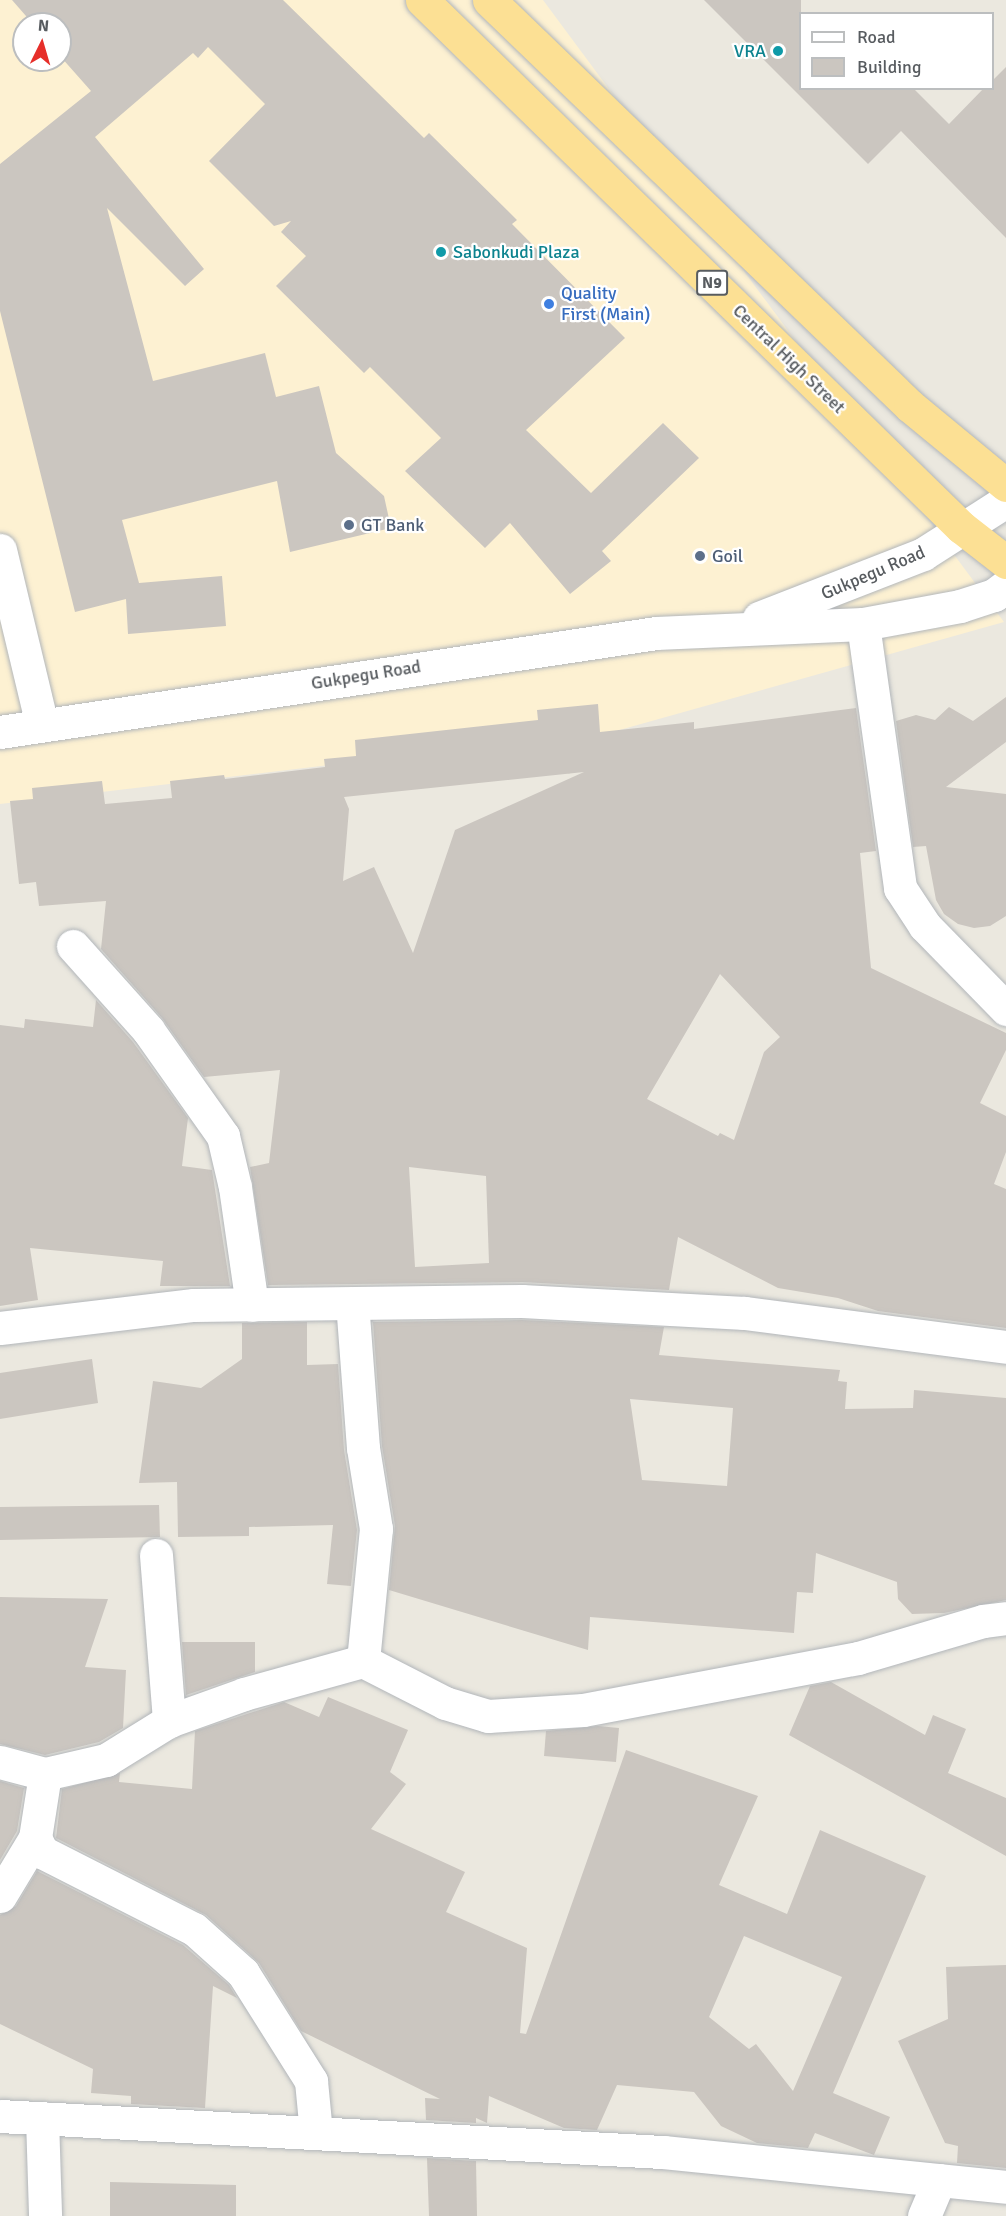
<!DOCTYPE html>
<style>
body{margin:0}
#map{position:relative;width:1006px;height:2216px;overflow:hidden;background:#ebe8df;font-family:Signika,sans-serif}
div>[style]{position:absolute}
.commercial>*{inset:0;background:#fdf1d2}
.building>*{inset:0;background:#cbc6c0}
.roads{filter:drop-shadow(0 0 2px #b2b6ba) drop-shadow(0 0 2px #b2b6ba)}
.minor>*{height:33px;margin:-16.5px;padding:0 16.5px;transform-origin:16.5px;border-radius:16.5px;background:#fff}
.tertiary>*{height:33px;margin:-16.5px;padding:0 16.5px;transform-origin:16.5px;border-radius:16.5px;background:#fff}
.trunk>*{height:33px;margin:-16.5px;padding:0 16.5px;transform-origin:16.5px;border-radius:16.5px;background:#fce094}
.dots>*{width:16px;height:16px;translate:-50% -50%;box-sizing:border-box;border:3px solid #fff;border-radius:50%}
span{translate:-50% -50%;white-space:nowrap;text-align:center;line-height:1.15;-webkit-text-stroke:4.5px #fff;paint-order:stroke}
.shield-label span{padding:2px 4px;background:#fff;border:2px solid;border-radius:4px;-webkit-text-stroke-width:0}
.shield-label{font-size:16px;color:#585c60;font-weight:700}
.culture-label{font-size:18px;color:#0d838f}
.right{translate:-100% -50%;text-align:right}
.left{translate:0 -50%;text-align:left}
.shop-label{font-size:18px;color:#366cbe}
.street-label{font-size:18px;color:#585c60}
.service-label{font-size:18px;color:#4e5e75}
.legend{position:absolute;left:799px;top:12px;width:195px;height:78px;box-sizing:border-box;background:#fff;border:2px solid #bcbebf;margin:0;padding:8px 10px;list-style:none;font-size:18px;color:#585c60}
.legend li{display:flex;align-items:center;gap:12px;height:30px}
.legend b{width:30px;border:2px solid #bcbebf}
.north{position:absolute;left:12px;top:12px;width:60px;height:60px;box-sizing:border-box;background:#fff;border:2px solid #bcbebf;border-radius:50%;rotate:5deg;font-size:16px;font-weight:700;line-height:24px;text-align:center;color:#585c60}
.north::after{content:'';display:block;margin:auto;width:21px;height:27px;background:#e62f2a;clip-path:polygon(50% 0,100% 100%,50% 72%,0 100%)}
</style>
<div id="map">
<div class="commercial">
<i style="clip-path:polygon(evenodd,0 0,543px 0,1004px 622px,616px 731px,0 804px,0 0,24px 24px,60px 24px,60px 60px,24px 60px,24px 24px)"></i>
</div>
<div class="building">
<i style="clip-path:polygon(12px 0,283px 0,424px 138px,429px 133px,517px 220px,512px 224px,625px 338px,526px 430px,591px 493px,663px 423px,699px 458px,602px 551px,611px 561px,570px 594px,510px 523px,485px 548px,405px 471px,441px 438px,370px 367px,364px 373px,276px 286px,306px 256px,281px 232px,291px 221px,274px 226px,209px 161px,265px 104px,208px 47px,198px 58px,193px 53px,95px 137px,204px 269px,185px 286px,107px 208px,153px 381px,265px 353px,276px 397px,319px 386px,336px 453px,384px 496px,391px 528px,290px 552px,277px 481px,122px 520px,139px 583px,222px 576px,226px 626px,128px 634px,126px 599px,75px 612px,0 311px,0 164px,91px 91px,60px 56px,60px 24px,33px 24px)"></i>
<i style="clip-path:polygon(704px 0,801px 0,801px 88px,913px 88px,949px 124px,984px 88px,993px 88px,993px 80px,1006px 67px,1006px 238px,901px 131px,868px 164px)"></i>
<i style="clip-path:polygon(1006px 697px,1006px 742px,946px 787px,1006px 794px,1006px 916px,990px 926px,974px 928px,958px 924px,944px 914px,936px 900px,926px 846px,913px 847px,896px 721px,916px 715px,935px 720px,949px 707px,973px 721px)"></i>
<i style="clip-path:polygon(evenodd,598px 704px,600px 732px,694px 722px,694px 729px,856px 708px,876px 851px,860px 853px,871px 968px,1006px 1033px,1006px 1050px,980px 1103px,1006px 1116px,1006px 1152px,994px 1184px,1006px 1189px,1006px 1328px,878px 1311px,838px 1298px,778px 1288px,678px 1237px,669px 1290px,522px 1282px,268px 1285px,250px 1167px,269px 1163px,280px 1070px,204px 1077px,162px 1018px,101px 949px,106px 901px,39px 906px,36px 882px,19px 884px,10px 801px,33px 799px,32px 788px,102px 781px,105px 804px,172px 798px,170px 781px,224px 775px,225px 779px,325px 767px,324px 759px,356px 756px,355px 740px,538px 720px,537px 710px,598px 704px,584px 772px,455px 830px,413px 953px,374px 867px,343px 881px,349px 809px,344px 797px,584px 772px,598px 704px,720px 974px,780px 1037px,764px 1052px,734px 1140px,720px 1133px,718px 1136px,647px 1099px,720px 974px,598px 704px,409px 1167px,486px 1176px,489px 1263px,415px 1267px,409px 1167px)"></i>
<i style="clip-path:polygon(96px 1000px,133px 1042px,188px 1118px,182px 1166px,212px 1170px,230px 1286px,160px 1286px,163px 1261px,30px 1248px,38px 1300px,0 1306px,0 1025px,24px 1028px,25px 1019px,93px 1027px)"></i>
<i style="clip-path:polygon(evenodd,522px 1320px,664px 1327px,659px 1355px,840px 1370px,838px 1381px,847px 1382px,845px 1409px,913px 1408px,914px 1390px,1006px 1398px,1006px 1600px,944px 1613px,912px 1614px,898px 1599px,897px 1582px,816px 1553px,813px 1593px,797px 1592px,794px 1633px,590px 1617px,588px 1650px,389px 1590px,395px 1526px,382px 1446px,373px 1322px,522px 1320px,630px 1399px,733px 1408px,727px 1486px,642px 1480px,630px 1399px)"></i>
<i style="clip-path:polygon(307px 1322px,307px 1365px,338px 1364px,344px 1450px,357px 1530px,351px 1586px,327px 1584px,333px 1525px,249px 1527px,249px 1536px,178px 1537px,177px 1482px,139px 1483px,153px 1381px,201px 1388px,242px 1359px,242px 1323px)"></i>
<i style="clip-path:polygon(92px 1359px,98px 1403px,0 1419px,0 1373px)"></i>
<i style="clip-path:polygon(159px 1505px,160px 1537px,0 1540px,0 1507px)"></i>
<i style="clip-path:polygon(0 1597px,108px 1599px,85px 1667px,126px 1670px,123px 1728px,99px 1742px,45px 1755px,0 1744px)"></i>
<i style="clip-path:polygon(182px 1642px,255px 1642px,255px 1672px,186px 1695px)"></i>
<i style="clip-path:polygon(831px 1682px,925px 1735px,933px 1715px,966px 1729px,948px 1773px,1006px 1798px,1006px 1856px,789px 1735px,810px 1686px)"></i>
<i style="clip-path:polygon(evenodd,328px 1697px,408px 1730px,390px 1772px,406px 1784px,371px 1829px,465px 1872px,446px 1912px,527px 1948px,520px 2033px,526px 2034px,626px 1750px,758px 1796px,719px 1885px,787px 1914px,820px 1830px,926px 1876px,833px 2093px,890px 2117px,874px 2155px,815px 2133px,808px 2148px,757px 2143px,721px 2126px,694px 2092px,617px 2085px,597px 2130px,564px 2128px,489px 2096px,487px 2123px,476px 2118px,476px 2123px,426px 2120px,425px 2098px,440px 2099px,301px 2031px,259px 1963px,206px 1915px,56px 1838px,62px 1789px,120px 1773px,119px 1782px,192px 1789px,195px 1731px,284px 1702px,319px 1717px,328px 1697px,744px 1936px,842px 1977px,793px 2091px,756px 2044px,749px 2049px,709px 2017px,744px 1936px)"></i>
<i style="clip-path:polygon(598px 1726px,619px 1728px,616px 1762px,544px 1756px,546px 1731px)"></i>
<i style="clip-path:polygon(0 1781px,24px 1788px,17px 1831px,0 1860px)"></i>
<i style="clip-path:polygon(37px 1871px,183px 1945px,229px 1985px,237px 1998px,213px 1986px,205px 2108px,131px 2104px,131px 2096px,91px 2093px,93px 2069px,0 2024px,0 1915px,16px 1906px)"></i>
<i style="clip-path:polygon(1006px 1965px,1006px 2168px,957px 2163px,958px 2146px,945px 2143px,898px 2041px,948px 2019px,946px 1967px)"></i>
<i style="clip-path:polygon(427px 2158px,476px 2161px,477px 2216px,429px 2216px)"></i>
<i style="clip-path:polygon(110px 2182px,236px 2185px,236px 2216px,110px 2216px)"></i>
</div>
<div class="roads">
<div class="minor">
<i style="left:0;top:550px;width:180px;rotate:76.5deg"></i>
<i style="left:863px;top:624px;width:267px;rotate:82deg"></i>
<i style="left:900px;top:888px;width:45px;rotate:56.7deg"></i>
<i style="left:925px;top:926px;width:116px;rotate:45.7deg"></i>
<i style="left:73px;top:946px;width:113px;rotate:48.2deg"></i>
<i style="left:148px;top:1030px;width:130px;rotate:54.7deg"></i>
<i style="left:223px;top:1136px;width:52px;rotate:76.8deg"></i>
<i style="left:235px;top:1187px;width:119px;rotate:81.8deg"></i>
<i style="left:0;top:1328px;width:195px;rotate:-6.8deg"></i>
<i style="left:194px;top:1305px;width:328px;rotate:-0.7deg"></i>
<i style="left:522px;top:1301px;width:223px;rotate:3.1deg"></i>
<i style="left:745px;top:1313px;width:263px;rotate:7.4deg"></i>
<i style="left:156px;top:1555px;width:167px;rotate:85.5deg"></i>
<i style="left:363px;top:1661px;width:92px;rotate:27.1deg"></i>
<i style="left:445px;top:1703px;width:45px;rotate:16.8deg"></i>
<i style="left:488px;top:1716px;width:95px;rotate:-3.6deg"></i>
<i style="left:583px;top:1710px;width:280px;rotate:-10.7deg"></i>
<i style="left:858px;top:1658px;width:130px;rotate:-16.5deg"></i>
<i style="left:983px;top:1621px;width:23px;rotate:-7deg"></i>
<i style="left:0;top:1762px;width:47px;rotate:14.9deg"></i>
<i style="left:45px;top:1774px;width:63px;rotate:-12.9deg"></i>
<i style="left:106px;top:1760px;width:74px;rotate:-31.8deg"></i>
<i style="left:169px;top:1721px;width:80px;rotate:-19.8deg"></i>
<i style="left:244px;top:1694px;width:123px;rotate:-15.5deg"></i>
<i style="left:363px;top:1661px;width:133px;rotate:-84.4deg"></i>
<i style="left:376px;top:1529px;width:82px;rotate:-99.1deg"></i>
<i style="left:363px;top:1448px;width:145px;rotate:-94.3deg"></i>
<i style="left:45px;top:1774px;width:65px;rotate:98.9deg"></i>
<i style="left:35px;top:1838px;width:16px;rotate:63deg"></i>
<i style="left:42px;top:1852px;width:170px;rotate:26.9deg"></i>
<i style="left:194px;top:1929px;width:66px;rotate:41.9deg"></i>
<i style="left:243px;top:1973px;width:128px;rotate:57.8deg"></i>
<i style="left:311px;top:2081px;width:52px;rotate:84.5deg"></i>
<i style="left:0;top:1896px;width:68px;rotate:-58.9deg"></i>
<i style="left:0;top:2116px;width:664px;rotate:3.11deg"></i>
<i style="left:663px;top:2152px;width:345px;rotate:5.8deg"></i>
<i style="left:42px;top:2118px;width:98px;rotate:88.2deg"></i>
<i style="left:924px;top:2216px;width:39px;rotate:-67deg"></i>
</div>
<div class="tertiary">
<i style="left:759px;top:618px;width:176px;rotate:-21.3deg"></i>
<i style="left:923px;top:554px;width:98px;rotate:-32.6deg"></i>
<i style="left:0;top:732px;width:663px;rotate:-8.58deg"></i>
<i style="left:656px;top:633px;width:207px;rotate:-2.5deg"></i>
<i style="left:863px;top:624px;width:99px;rotate:-10.5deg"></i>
<i style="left:960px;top:606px;width:36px;rotate:-18deg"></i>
<i style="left:994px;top:595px;width:15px;rotate:-37deg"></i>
</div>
<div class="trunk">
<i style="left:422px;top:0;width:754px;rotate:44.36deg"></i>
<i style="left:961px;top:527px;width:57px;rotate:37.9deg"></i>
<i style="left:489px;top:0;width:585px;rotate:43.96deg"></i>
<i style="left:910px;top:406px;width:124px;rotate:39.5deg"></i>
</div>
</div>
<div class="dots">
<i style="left:778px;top:51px;background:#0f9aa8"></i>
<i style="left:441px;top:252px;background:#0f9aa8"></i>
<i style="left:549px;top:304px;background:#3f7fe0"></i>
<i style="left:349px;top:525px;background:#5c6f8a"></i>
<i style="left:700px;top:556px;background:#5c6f8a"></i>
</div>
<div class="shield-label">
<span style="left:712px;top:283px">N9</span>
</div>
<div class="culture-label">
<span class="right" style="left:766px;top:51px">VRA</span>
<span class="left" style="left:453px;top:252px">Sabonkudi Plaza</span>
</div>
<div class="shop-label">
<span class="left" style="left:561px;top:304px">Quality<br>First (Main)</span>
</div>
<div class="street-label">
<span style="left:789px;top:359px;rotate:44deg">Central High Street</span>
<span style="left:873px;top:573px;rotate:-23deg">Gukpegu Road</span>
<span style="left:366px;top:675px;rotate:-9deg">Gukpegu Road</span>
</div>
<div class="service-label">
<span class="left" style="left:361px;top:525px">GT Bank</span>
<span class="left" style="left:712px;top:556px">Goil</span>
</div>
<ul class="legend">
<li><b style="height:8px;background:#fff"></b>Road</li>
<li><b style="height:16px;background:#cbc6c0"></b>Building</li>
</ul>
<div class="north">N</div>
</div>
